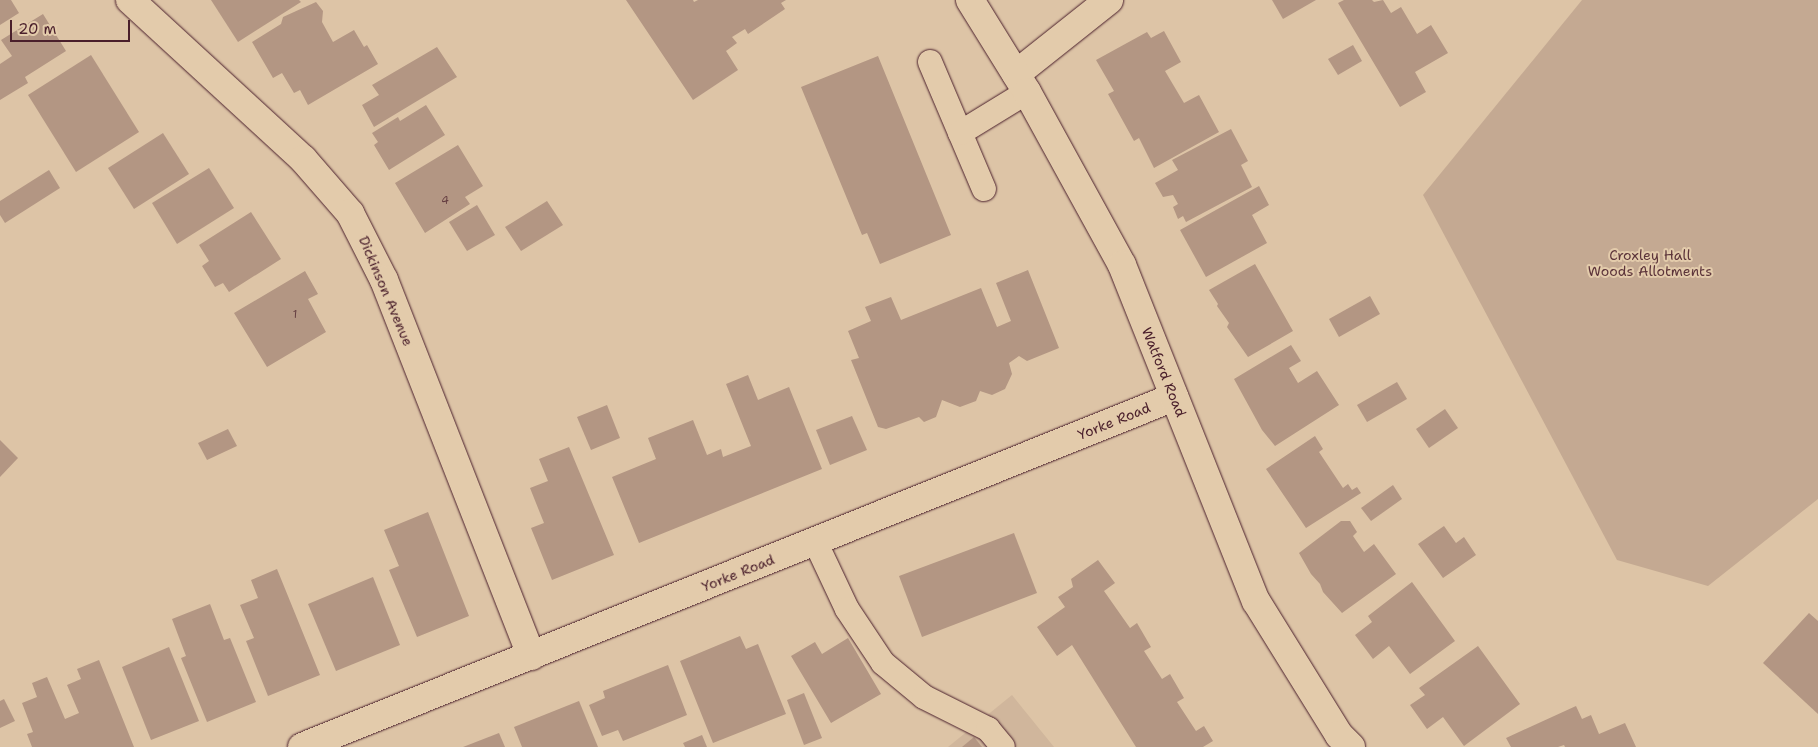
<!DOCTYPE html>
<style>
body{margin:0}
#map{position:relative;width:1818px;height:747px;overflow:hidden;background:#ddc4a6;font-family:"Shantell Sans",sans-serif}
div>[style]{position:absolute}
.built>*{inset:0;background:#d0b69c}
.green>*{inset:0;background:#c4a992}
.building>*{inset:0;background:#b39683}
.roads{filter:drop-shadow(0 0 1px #4a1f2b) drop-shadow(0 0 1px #4a1f2b)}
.lane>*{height:24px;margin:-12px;padding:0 12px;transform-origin:12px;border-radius:12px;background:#e3cbab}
.street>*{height:28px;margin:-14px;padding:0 14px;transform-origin:14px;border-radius:14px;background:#e3cbab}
.primary>*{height:28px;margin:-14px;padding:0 14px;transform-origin:14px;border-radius:14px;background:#e3cbab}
span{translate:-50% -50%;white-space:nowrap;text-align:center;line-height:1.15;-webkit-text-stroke:4px #e3cbab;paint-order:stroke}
.number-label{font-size:11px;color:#643d41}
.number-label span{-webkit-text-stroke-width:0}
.park-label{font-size:14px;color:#5c343a}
.street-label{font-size:14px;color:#4a1f2b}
.scale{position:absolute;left:10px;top:20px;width:120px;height:22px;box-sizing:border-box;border:2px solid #4a1f2b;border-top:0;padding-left:6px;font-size:15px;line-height:18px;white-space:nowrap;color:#4a1f2b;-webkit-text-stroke:4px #e3cbab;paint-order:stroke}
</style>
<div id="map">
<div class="built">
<i style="clip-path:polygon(1012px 695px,1054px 747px,948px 747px)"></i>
</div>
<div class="green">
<i style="clip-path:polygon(1582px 0,1818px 0,1818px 499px,1708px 586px,1617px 560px,1423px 195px)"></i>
</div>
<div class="building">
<i style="clip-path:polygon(0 0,11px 0,19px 13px,0 25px)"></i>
<i style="clip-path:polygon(211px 0,299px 0,301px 2px,238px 42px)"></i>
<i style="clip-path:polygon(626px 0,693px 0,694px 2px,698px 0,786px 0,781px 3px,785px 9px,748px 34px,745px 29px,732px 37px,737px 43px,726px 51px,738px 70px,693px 100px)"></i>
<i style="clip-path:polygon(1272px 0,1316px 0,1283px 19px)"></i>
<i style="clip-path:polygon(1344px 0,1372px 0,1374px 2px,1383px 0,1391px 13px,1401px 7px,1417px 34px,1431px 25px,1448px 53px,1415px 72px,1426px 92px,1400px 107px,1338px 3px)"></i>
<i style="clip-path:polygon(316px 2px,323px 11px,322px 22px,333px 42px,354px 30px,364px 47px,367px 45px,378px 64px,308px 105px,300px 90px,294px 93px,282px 73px,273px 78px,252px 42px,281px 24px,283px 17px)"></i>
<i style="clip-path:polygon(43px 14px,66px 51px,25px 77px,28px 83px,0 100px,0 64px,12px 56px,1px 40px)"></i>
<i style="clip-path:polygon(1164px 31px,1181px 62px,1165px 71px,1184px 103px,1199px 95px,1219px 132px,1154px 168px,1139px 138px,1134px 141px,1108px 94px,1114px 91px,1096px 60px,1147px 32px,1151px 38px)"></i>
<i style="clip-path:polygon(1353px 45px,1362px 61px,1338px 75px,1328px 59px)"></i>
<i style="clip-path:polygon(437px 47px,457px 77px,374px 127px,362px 105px,379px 95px,372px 85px)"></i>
<i style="clip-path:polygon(91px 55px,139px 132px,76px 172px,28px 95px)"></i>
<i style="clip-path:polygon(878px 56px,951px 235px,880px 264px,867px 233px,862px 235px,801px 87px)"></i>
<i style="clip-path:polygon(426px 105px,445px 135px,389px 170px,374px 145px,378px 142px,372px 133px,398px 117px,400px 121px)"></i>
<i style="clip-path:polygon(1231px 129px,1248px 161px,1241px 165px,1252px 187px,1186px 222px,1183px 216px,1178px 219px,1173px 207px,1178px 204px,1173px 195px,1163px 197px,1155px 183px,1178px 170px,1172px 160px)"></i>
<i style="clip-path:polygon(163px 133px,189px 174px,134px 209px,108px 168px)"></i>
<i style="clip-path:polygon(458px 145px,483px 186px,465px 197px,470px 204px,425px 233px,395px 183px)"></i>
<i style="clip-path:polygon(209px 168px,234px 208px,177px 244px,152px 203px)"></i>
<i style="clip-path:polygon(49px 170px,60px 188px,5px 223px,0 215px,0 201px)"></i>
<i style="clip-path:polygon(1259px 186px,1269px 205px,1252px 215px,1267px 243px,1206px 277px,1180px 230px)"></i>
<i style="clip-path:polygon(547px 201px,563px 225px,521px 251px,505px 227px)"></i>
<i style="clip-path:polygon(477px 205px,495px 235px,467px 251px,449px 222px)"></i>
<i style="clip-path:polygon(251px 212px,281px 259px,229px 292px,223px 283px,215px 287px,202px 266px,209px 261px,199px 245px)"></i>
<i style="clip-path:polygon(1255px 264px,1293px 331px,1248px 357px,1227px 327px,1229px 323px,1217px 306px,1218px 304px,1209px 290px)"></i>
<i style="clip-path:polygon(1028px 270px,1059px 348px,1027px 361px,1019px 356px,1009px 363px,1012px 374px,1005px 389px,992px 395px,980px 391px,976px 401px,960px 407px,942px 400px,936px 417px,924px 422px,919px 417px,886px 429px,878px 427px,851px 360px,859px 358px,848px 331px,871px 321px,865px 307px,891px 297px,901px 320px,981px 288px,997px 327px,1011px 321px,996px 283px)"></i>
<i style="clip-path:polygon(305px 271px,318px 294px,308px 299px,326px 332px,267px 367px,234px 313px)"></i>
<i style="clip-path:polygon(1370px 296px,1380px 314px,1339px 337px,1329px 319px)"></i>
<i style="clip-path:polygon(1291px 345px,1301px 361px,1289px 368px,1298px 383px,1317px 371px,1339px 405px,1275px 446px,1262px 430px,1234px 379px)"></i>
<i style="clip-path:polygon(748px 375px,758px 400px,789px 387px,822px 469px,639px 543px,612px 477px,656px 459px,648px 438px,693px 420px,707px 455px,721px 449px,723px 457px,751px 446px,726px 384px)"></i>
<i style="clip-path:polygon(1397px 382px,1407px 399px,1367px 422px,1357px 405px)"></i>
<i style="clip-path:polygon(607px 405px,620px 438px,591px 450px,577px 417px)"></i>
<i style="clip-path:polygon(1445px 409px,1458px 428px,1429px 448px,1416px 429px)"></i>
<i style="clip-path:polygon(852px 416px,867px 450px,830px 465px,816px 430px)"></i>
<i style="clip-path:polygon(228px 429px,237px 446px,207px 460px,198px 443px)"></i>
<i style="clip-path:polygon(1315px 436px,1323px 449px,1319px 452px,1343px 488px,1348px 484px,1352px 490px,1357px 487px,1361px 493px,1306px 528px,1266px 469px)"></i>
<i style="clip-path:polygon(0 440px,18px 458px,0 477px)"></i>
<i style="clip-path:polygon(569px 447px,614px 555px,552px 580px,531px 528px,544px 523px,530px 488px,548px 481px,539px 459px)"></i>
<i style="clip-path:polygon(1393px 485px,1402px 499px,1371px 521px,1361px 508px)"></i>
<i style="clip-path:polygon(428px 512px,469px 616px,417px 637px,389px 570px,399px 566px,384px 530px)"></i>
<i style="clip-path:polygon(1341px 521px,1350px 521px,1357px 532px,1353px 536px,1364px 552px,1374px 544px,1396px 574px,1342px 613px,1323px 592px,1320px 584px,1311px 574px,1299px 553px)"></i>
<i style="clip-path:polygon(1444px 526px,1456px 543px,1464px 537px,1476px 555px,1443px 578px,1418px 544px)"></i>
<i style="clip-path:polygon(1014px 533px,1037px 593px,922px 637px,899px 576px)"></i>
<i style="clip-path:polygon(1098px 560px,1115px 583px,1104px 591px,1130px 628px,1137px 623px,1151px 647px,1144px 651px,1162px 679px,1170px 674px,1184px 698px,1177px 702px,1196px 731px,1204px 726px,1213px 741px,1203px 747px,1136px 747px,1072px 645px,1057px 656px,1037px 627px,1065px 607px,1058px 597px,1073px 587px,1071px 579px)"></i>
<i style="clip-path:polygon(277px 569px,320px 675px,268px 696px,246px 641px,254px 638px,240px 605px,258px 598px,251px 580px)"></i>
<i style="clip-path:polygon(373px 577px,400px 645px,336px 671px,308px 604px)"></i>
<i style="clip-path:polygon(1412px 582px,1455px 641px,1410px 674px,1389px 646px,1373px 659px,1355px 635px,1372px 622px,1368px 616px)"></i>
<i style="clip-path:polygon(210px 604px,224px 640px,230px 638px,256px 702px,207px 722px,181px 658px,186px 656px,172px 619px)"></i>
<i style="clip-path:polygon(1809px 613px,1818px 621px,1818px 714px,1763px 663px)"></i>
<i style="clip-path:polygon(740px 636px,746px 649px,758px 644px,786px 714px,713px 743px,680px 661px)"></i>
<i style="clip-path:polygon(848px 638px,881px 694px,831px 723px,791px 656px,815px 642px,822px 654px)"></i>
<i style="clip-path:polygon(1478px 646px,1520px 704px,1464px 746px,1443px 717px,1427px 729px,1410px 705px,1425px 695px,1419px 688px)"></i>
<i style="clip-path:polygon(169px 647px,199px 721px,151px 740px,122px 667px)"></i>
<i style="clip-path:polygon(99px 660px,134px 747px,32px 747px,27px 734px,33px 732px,22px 703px,37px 697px,32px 683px,47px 677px,65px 719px,79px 713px,67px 685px,81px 679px,77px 669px)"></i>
<i style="clip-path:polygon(668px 665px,687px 715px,623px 741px,618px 730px,602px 736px,589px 705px,605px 698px,603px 691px)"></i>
<i style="clip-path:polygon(804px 693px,822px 738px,804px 745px,787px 700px)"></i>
<i style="clip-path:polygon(4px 699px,15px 721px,0 728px,0 701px)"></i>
<i style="clip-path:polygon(579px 701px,598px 747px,522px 747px,514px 727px)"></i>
<i style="clip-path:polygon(1576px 706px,1582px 719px,1591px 715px,1599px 734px,1625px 723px,1636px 747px,1565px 747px,1564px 745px,1558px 747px,1511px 747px,1506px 738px)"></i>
<i style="clip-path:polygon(499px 733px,505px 747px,463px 747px)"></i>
<i style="clip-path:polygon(702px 735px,707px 747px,685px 747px,683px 743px)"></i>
<i style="clip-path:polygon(974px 737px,982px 747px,962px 747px)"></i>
</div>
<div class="roads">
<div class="lane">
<i style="left:930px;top:62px;width:138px;rotate:67deg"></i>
<i style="left:960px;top:133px;width:79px;rotate:-31.5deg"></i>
<i style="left:815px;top:541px;width:75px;rotate:64.8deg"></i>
<i style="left:847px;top:609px;width:65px;rotate:56.3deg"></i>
<i style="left:883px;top:663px;width:53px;rotate:39.7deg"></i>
<i style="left:924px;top:697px;width:72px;rotate:26.6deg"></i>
<i style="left:988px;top:729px;width:23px;rotate:50deg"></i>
</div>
<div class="street">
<i style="left:130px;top:0;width:235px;rotate:42.6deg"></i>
<i style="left:303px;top:159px;width:72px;rotate:49deg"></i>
<i style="left:350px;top:213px;width:75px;rotate:63.1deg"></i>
<i style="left:384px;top:280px;width:404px;rotate:68.6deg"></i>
<i style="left:1016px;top:74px;width:119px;rotate:-38.5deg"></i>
<i style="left:302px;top:747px;width:940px;rotate:-21.87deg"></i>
</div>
<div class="primary">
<i style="left:970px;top:0;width:108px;rotate:58.2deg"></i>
<i style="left:1027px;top:92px;width:197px;rotate:61.2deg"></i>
<i style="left:1122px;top:265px;width:362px;rotate:68.3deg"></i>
<i style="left:1256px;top:601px;width:158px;rotate:58.2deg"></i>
<i style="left:1339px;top:735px;width:17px;rotate:45deg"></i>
</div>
</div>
<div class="number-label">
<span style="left:445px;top:201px">4</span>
<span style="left:295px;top:315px">1</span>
</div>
<div class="park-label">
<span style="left:1650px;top:263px">Croxley Hall<br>Woods Allotments</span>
</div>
<div class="street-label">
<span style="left:386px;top:291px;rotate:67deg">Dickinson Avenue</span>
<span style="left:1164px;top:372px;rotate:68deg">Watford Road</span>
<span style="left:1114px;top:421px;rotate:-22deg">Yorke Road</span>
<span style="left:738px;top:573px;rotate:-22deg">Yorke Road</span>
</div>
<div class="scale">20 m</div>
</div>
